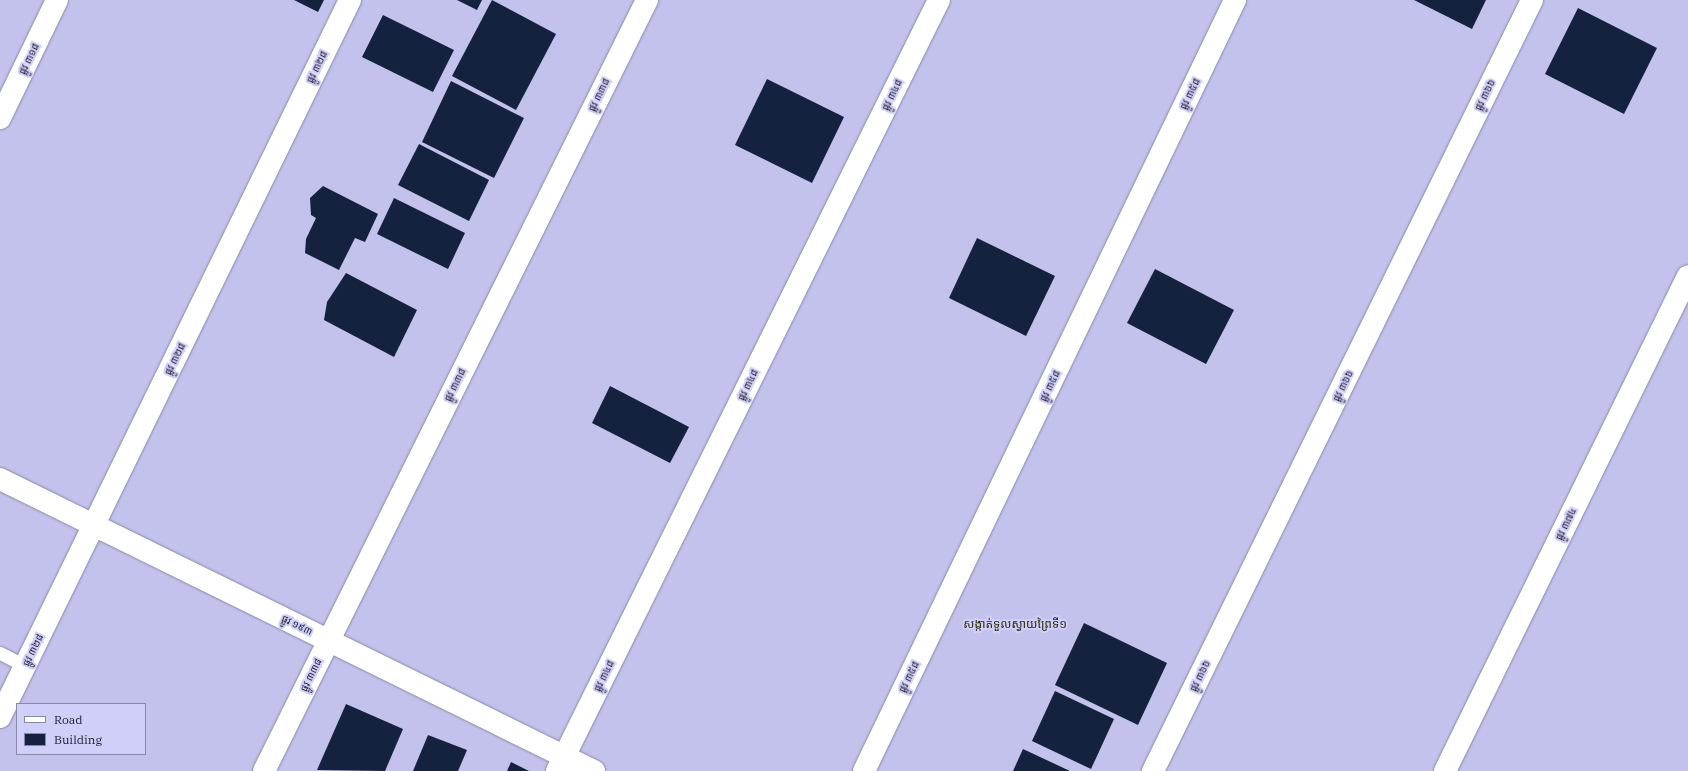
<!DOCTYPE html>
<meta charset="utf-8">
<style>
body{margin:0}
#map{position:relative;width:1688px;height:771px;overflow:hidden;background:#c2c2ec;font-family:"IBM Plex Serif","Noto Sans Khmer",serif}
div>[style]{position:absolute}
.building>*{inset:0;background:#15223f}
.roads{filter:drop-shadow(0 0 1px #8888af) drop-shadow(0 0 1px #8888af)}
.service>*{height:13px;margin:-6.5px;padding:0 6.5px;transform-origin:6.5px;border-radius:6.5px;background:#fff}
.minor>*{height:22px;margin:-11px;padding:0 11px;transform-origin:11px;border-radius:11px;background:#fff}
span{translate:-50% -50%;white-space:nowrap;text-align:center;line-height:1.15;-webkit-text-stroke:4px #cfcff9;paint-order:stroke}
.street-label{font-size:10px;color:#1d1d2c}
.quarter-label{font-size:12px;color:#2e2a00}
.legend{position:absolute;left:16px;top:703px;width:130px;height:52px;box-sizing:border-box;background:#cfcff9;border:1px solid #8888a7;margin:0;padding:5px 7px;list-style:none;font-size:12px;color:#1d1d2c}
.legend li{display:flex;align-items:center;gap:8px;height:20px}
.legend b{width:20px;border:1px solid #8888a7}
</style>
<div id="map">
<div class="building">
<i style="clip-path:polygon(294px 0,324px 0,318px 12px)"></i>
<i style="clip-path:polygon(457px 0,482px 0,477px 10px)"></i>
<i style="clip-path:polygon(492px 0,556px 34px,516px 110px,452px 76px)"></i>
<i style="clip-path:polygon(1414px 0,1486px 0,1472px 29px)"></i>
<i style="clip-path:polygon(1578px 8px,1657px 48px,1624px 114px,1545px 74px)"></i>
<i style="clip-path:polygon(383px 15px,454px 50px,433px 92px,362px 57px)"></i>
<i style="clip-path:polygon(767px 79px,844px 117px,812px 183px,735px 145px)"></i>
<i style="clip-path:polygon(451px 81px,524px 118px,494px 178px,422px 142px)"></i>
<i style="clip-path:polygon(419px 144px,489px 180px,469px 221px,398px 185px)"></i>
<i style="clip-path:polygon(323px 186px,378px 214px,365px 242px,355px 238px,339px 270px,305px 253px,306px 239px,316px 218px,311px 215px,310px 198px)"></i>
<i style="clip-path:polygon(394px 198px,465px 233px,448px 269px,377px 234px)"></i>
<i style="clip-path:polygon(977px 238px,1055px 276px,1026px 336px,949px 298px)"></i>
<i style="clip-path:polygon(1155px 269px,1234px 310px,1206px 364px,1127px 323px)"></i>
<i style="clip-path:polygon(346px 273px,417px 310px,394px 357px,324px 320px,327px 302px)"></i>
<i style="clip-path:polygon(610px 386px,689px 427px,670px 463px,592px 423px)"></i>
<i style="clip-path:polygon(1084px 623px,1167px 663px,1138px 725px,1055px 685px)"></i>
<i style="clip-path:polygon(1055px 691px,1114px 719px,1091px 769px,1032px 741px)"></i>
<i style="clip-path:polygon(346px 704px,403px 729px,385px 771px,317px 770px)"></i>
<i style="clip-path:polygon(428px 735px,467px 750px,458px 771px,413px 771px)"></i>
<i style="clip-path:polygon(1023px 749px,1070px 771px,1013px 771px)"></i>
<i style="clip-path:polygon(511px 762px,529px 771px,507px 771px)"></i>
</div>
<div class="roads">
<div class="service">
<i style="left:0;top:653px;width:28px;rotate:27deg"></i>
</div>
<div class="minor">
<i style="left:0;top:118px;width:131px;rotate:-64.2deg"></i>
<i style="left:0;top:479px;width:662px;rotate:26.18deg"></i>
<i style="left:0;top:717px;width:798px;rotate:-63.98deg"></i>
<i style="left:264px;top:771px;width:861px;rotate:-63.58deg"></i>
<i style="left:557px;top:771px;width:860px;rotate:-63.64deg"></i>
<i style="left:864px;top:771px;width:856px;rotate:-64.3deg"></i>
<i style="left:1153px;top:771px;width:859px;rotate:-63.82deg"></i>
<i style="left:1445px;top:771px;width:551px;rotate:-63.85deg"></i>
</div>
</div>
<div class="street-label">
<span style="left:29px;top:59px;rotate:-64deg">ផ្លូវ ៣១៨</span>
<span style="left:317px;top:67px;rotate:-64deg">ផ្លូវ ៣២៨</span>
<span style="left:1190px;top:94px;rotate:-64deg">ផ្លូវ ៣៥៨</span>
<span style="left:599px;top:95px;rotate:-64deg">ផ្លូវ ៣៣៨</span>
<span style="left:892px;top:95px;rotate:-64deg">ផ្លូវ ៣៤៨</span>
<span style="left:1485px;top:95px;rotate:-64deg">ផ្លូវ ៣៦៦</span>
<span style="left:175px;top:359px;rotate:-64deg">ផ្លូវ ៣២៨</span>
<span style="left:455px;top:385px;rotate:-64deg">ផ្លូវ ៣៣៨</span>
<span style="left:748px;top:385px;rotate:-64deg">ផ្លូវ ៣៤៨</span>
<span style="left:1050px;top:386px;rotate:-64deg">ផ្លូវ ៣៥៨</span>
<span style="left:1343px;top:386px;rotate:-64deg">ផ្លូវ ៣៦៦</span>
<span style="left:1566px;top:524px;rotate:-64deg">ផ្លូវ ៣៧៤</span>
<span style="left:297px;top:625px;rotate:26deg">ផ្លូវ ១៩៣</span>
<span style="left:33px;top:650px;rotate:-64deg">ផ្លូវ ៣២៨</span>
<span style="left:311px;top:675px;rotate:-64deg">ផ្លូវ ៣៣៨</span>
<span style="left:604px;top:676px;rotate:-64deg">ផ្លូវ ៣៤៨</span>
<span style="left:1200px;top:676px;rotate:-64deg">ផ្លូវ ៣៦៦</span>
<span style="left:909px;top:677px;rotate:-64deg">ផ្លូវ ៣៥៨</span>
</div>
<div class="quarter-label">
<span style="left:1015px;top:624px">សង្កាត់ទួលស្វាយព្រៃទី១</span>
</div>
<ul class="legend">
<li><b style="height:5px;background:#fff"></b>Road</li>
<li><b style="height:11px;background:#15223f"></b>Building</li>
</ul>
</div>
